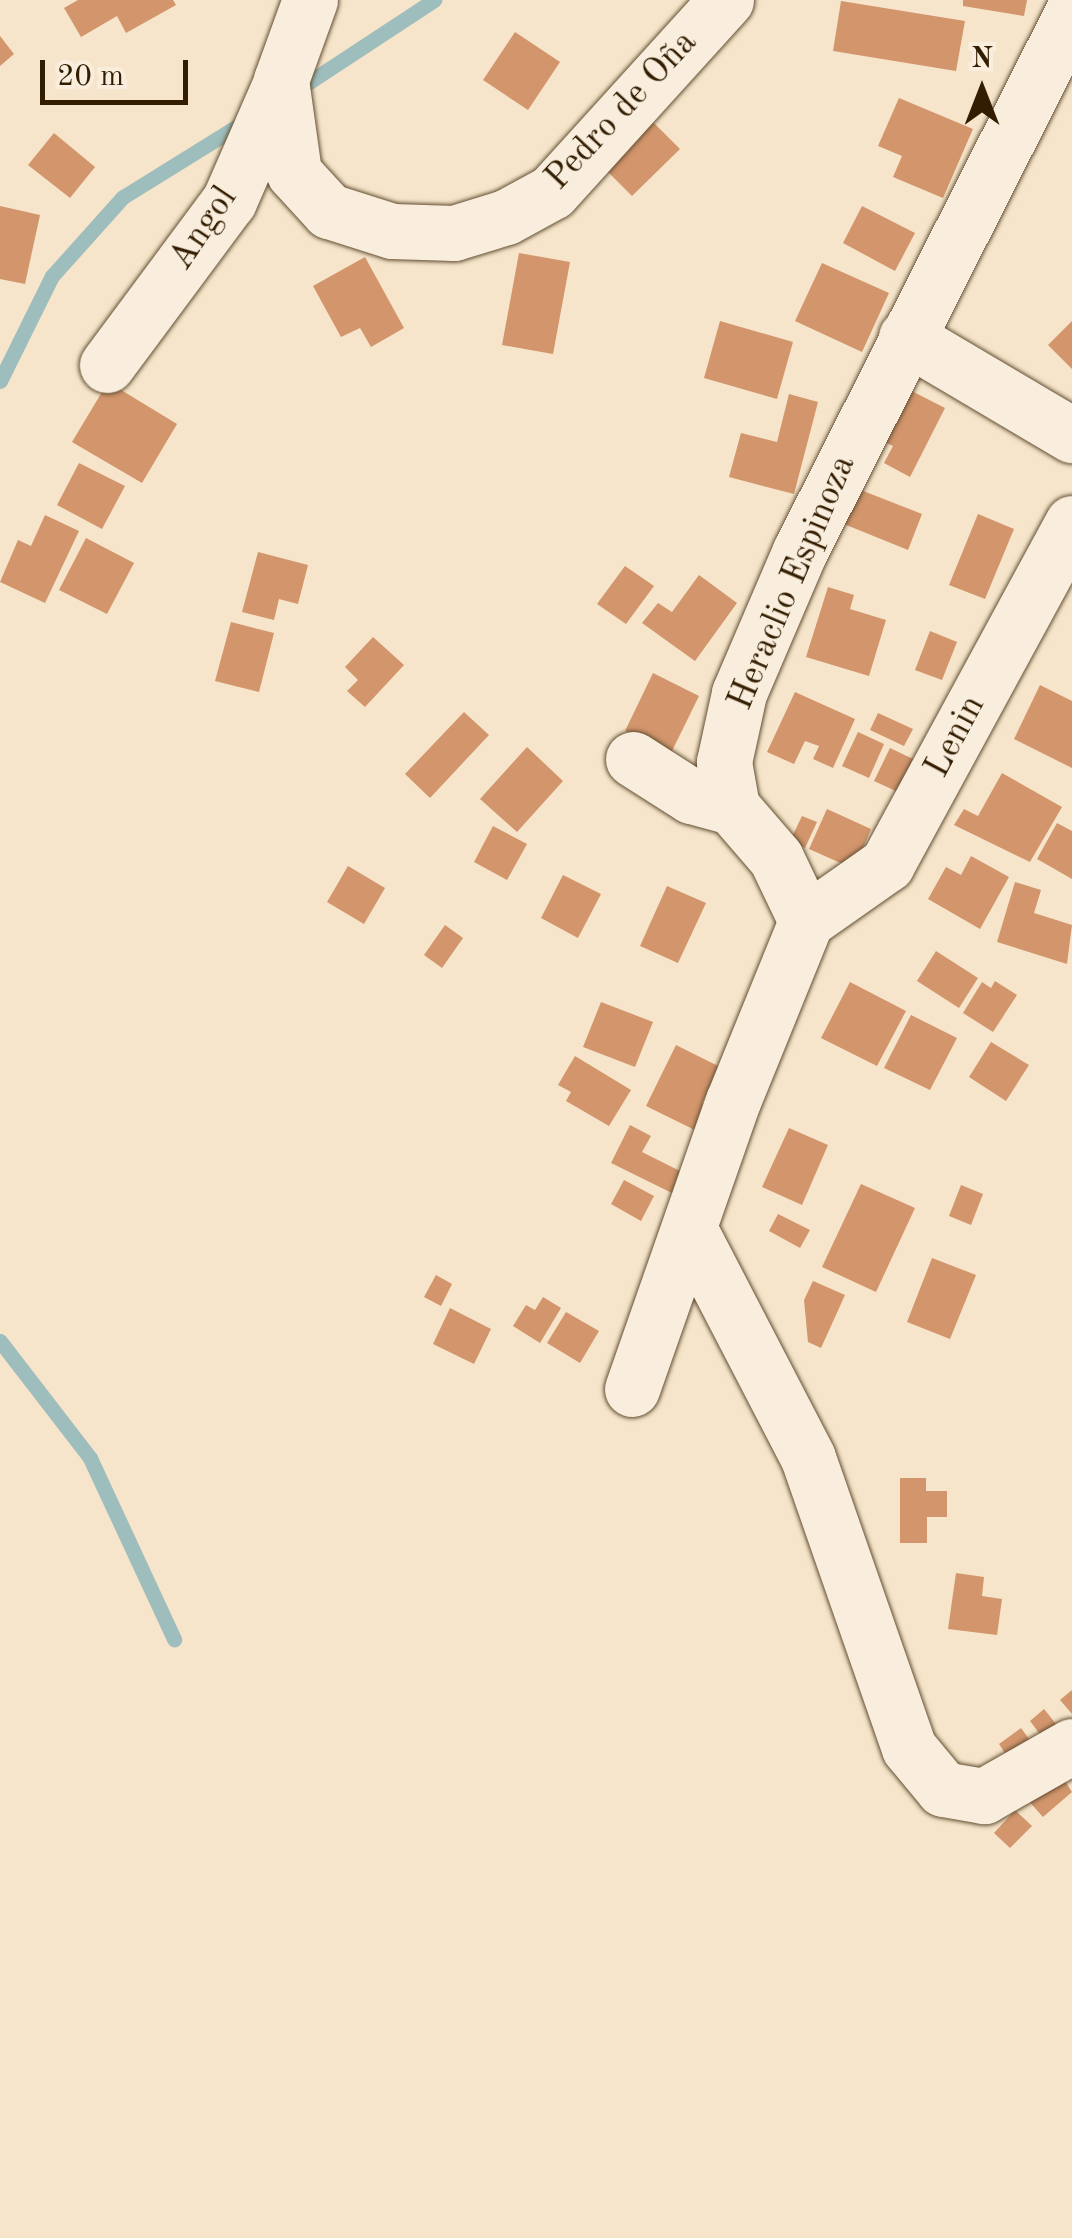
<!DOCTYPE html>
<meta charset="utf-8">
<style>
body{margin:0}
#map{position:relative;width:1072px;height:2238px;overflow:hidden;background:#f6e5ca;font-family:"Old Standard TT",serif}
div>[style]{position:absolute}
.stream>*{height:15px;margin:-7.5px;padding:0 7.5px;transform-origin:7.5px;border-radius:7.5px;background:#9ebdbd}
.building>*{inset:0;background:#d2956c}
.roads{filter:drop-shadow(0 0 2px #634f33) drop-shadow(0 0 2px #634f33)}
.minor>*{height:55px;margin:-27.5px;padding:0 27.5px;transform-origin:27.5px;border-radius:27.5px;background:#f9eedd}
span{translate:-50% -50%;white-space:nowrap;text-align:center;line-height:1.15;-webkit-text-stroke:8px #f9eedd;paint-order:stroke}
.street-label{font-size:35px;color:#321d01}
.north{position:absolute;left:932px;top:40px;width:100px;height:100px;-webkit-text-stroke:8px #f9eedd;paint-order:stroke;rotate:0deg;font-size:28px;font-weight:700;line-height:40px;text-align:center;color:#321d01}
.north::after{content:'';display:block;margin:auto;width:35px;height:45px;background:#321d01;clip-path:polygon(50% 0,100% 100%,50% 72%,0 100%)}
.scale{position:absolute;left:40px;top:60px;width:148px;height:45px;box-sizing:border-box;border:5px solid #321d01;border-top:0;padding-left:12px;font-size:30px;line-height:35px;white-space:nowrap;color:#321d01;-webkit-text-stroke:8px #f9eedd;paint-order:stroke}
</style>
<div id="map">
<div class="stream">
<i style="left:294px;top:92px;width:168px;rotate:-33.3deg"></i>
<i style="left:0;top:381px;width:117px;rotate:-63.7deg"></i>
<i style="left:52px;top:276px;width:106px;rotate:-48.1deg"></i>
<i style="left:123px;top:197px;width:142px;rotate:-31.8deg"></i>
<i style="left:0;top:1341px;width:148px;rotate:52.4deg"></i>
<i style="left:90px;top:1458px;width:200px;rotate:65.1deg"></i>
</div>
<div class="building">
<i style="clip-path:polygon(78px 0,173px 0,176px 5px,126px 33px,117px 16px,81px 37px,64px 8px)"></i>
<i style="clip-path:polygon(963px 0,1027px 0,1024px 16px,963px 6px)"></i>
<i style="clip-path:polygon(841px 1px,965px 21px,956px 71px,833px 51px)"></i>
<i style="clip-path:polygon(515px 32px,560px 62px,528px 110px,483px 80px)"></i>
<i style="clip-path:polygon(0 36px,14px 54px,0 66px)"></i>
<i style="clip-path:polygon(899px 98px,973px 129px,943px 198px,893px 177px,902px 156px,878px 146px)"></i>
<i style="clip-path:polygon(641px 110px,680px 149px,632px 196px,593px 157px)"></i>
<i style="clip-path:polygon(54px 133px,95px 167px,70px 198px,28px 165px)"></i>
<i style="clip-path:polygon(0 206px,40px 215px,25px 284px,0 279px)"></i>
<i style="clip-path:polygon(862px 206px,915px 233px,895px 271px,843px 243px)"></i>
<i style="clip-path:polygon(519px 253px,570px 262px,553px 354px,502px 345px)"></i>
<i style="clip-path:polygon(365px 257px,404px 328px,371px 347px,360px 328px,341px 337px,313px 286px)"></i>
<i style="clip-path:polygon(822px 263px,889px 293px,862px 352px,795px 321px)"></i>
<i style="clip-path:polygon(720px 321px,793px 342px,777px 399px,704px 378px)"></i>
<i style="clip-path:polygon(1072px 321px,1072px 369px,1048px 345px)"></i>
<i style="clip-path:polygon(108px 382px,177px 424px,142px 483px,72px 442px)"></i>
<i style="clip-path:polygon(900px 385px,945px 408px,910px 477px,884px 463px,893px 446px,873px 437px)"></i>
<i style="clip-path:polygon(789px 394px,818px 402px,794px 494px,729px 477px,741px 433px,777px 442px)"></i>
<i style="clip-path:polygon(79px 463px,125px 486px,102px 529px,57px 505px)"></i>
<i style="clip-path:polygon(848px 485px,922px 514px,908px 550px,834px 520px)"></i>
<i style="clip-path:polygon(978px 514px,1014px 529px,985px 599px,949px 585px)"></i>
<i style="clip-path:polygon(45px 515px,79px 531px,45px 603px,0 582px,18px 540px,31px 546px)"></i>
<i style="clip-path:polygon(86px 538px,134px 563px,107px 614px,59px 590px)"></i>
<i style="clip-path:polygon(258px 552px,308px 565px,298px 604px,279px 599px,274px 620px,242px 612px)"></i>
<i style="clip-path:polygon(625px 566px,654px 586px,626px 624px,597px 604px)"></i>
<i style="clip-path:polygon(699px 575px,737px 603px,695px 661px,642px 623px,658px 603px,672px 612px)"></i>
<i style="clip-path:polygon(828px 587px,854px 595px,850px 609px,886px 620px,869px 676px,806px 657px)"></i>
<i style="clip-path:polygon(231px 622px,274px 633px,259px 692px,215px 681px)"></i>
<i style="clip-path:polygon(930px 631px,957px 642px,942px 680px,915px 670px)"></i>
<i style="clip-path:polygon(373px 637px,404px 665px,365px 707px,347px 691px,358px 680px,345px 667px)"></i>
<i style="clip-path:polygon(653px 673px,699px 696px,671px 753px,625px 731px)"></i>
<i style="clip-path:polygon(1040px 685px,1072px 701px,1072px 768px,1014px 739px)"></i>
<i style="clip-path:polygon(795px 692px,855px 719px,833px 768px,813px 759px,819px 746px,805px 741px,794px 764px,767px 752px)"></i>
<i style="clip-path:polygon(464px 712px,489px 735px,430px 798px,405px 774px)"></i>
<i style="clip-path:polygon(878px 713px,913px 729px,904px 746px,870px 730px)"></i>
<i style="clip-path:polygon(858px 732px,884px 744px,869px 778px,842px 766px)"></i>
<i style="clip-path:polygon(527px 747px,563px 781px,517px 832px,480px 799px)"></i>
<i style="clip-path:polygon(890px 748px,913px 759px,898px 792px,874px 781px)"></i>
<i style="clip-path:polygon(1002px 773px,1062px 807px,1030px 862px,954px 825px,964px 809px,978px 816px)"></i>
<i style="clip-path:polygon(827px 809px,871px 829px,854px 869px,809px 849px)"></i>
<i style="clip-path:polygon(802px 816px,817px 822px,805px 848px,790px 841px)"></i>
<i style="clip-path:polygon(1057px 823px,1072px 831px,1072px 879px,1037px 859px)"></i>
<i style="clip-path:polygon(493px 826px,527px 844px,507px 880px,474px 862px)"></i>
<i style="clip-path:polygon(971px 856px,1009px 877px,980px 929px,928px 899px,946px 867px,961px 875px)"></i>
<i style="clip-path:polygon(348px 866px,385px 888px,364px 924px,327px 902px)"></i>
<i style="clip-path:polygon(563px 875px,601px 894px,578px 938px,541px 918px)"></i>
<i style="clip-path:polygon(1015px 882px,1041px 890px,1034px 913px,1072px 925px,1067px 964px,997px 942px)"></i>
<i style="clip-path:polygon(667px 886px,706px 903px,678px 963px,640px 946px)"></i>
<i style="clip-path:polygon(445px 925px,463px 938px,442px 968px,424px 955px)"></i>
<i style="clip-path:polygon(936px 951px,978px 978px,959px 1008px,917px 981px)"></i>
<i style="clip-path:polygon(995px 981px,1017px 995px,993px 1032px,963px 1013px,982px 982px,991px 988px)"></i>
<i style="clip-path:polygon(850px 982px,906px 1011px,877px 1066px,821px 1038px)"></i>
<i style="clip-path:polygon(601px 1002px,653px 1022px,635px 1067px,583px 1047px)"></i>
<i style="clip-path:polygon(911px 1015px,957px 1038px,930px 1090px,884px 1068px)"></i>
<i style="clip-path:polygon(991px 1042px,1029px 1065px,1006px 1101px,969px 1077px)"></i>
<i style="clip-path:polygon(676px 1045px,720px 1067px,702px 1103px,724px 1113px,711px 1138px,646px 1106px)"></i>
<i style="clip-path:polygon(575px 1056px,631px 1090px,609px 1126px,566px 1101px,571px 1092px,558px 1085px)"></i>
<i style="clip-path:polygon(630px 1125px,651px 1136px,642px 1152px,686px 1174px,676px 1195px,611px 1163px)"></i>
<i style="clip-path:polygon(789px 1128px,828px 1145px,802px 1205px,762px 1187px)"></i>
<i style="clip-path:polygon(624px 1180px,654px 1196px,641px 1221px,611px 1204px)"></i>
<i style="clip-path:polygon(861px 1184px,915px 1208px,876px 1292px,822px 1267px)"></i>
<i style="clip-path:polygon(961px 1185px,983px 1194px,971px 1225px,949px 1216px)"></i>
<i style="clip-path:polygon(778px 1214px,810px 1230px,800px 1248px,769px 1231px)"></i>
<i style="clip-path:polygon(932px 1258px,976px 1275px,950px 1339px,907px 1322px)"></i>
<i style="clip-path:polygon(436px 1275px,452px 1284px,441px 1306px,424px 1297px)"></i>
<i style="clip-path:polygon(813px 1281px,845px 1295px,821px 1348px,808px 1342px,804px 1300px)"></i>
<i style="clip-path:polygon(543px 1297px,561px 1308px,540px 1343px,513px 1326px,526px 1305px,535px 1310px)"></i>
<i style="clip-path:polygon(450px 1308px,491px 1329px,474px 1364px,433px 1344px)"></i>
<i style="clip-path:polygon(566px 1312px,599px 1331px,580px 1363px,547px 1343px)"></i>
<i style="clip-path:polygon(900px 1478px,926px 1478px,926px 1491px,947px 1491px,947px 1517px,927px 1517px,927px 1543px,900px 1543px)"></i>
<i style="clip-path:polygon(956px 1573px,984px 1577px,982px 1596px,1002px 1599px,997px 1635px,948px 1629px)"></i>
<i style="clip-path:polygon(1072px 1690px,1072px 1714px,1060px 1700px)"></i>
<i style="clip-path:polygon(1044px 1709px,1060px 1729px,1045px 1741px,1030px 1721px)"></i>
<i style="clip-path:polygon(1021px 1728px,1032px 1743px,1009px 1759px,999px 1744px)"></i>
<i style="clip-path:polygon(1058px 1770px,1072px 1792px,1043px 1817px,1026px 1798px)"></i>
<i style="clip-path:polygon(1015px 1810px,1032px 1826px,1010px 1848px,994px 1833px)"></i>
</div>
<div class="roads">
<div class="minor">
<i style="left:310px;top:0;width:85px;rotate:109.9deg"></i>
<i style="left:281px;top:80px;width:94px;rotate:82deg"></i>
<i style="left:294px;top:173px;width:52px;rotate:47.4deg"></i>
<i style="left:329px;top:211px;width:66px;rotate:17.6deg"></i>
<i style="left:392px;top:231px;width:62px;rotate:1.8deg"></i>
<i style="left:454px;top:233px;width:54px;rotate:-17.1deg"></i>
<i style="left:506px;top:217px;width:52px;rotate:-28.5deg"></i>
<i style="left:552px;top:192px;width:259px;rotate:-47.8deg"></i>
<i style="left:906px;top:337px;width:193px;rotate:30.6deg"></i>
<i style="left:107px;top:365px;width:204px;rotate:-53.4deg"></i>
<i style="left:229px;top:201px;width:128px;rotate:-66.4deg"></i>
<i style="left:633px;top:759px;width:69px;rotate:32.5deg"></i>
<i style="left:691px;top:796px;width:42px;rotate:15deg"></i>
<i style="left:806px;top:921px;width:99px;rotate:-35.1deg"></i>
<i style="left:887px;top:864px;width:388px;rotate:-61.5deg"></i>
<i style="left:691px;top:1232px;width:254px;rotate:62.6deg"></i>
<i style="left:808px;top:1458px;width:307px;rotate:70.8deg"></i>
<i style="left:909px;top:1748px;width:53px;rotate:50.3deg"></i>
<i style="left:943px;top:1789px;width:42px;rotate:9.7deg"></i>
<i style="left:984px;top:1796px;width:101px;rotate:-29.6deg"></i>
<i style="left:632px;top:1389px;width:305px;rotate:-70.7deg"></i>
<i style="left:733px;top:1101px;width:194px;rotate:-67.9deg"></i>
<i style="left:806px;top:921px;width:70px;rotate:-115.5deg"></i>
<i style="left:776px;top:858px;width:67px;rotate:-130.8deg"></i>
<i style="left:732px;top:807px;width:46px;rotate:-100.1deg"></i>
<i style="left:724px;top:762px;width:71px;rotate:-77.7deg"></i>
<i style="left:739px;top:693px;width:155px;rotate:-66.8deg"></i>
<i style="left:800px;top:551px;width:603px;rotate:-63.18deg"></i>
</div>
</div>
<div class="street-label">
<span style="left:622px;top:111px;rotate:-47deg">Pedro de Oña</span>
<span style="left:204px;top:229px;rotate:-56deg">Angol</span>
<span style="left:793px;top:583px;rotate:-67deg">Heraclio Espinoza</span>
<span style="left:956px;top:737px;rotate:-62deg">Lenin</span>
</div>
<div class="north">N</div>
<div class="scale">20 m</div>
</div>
